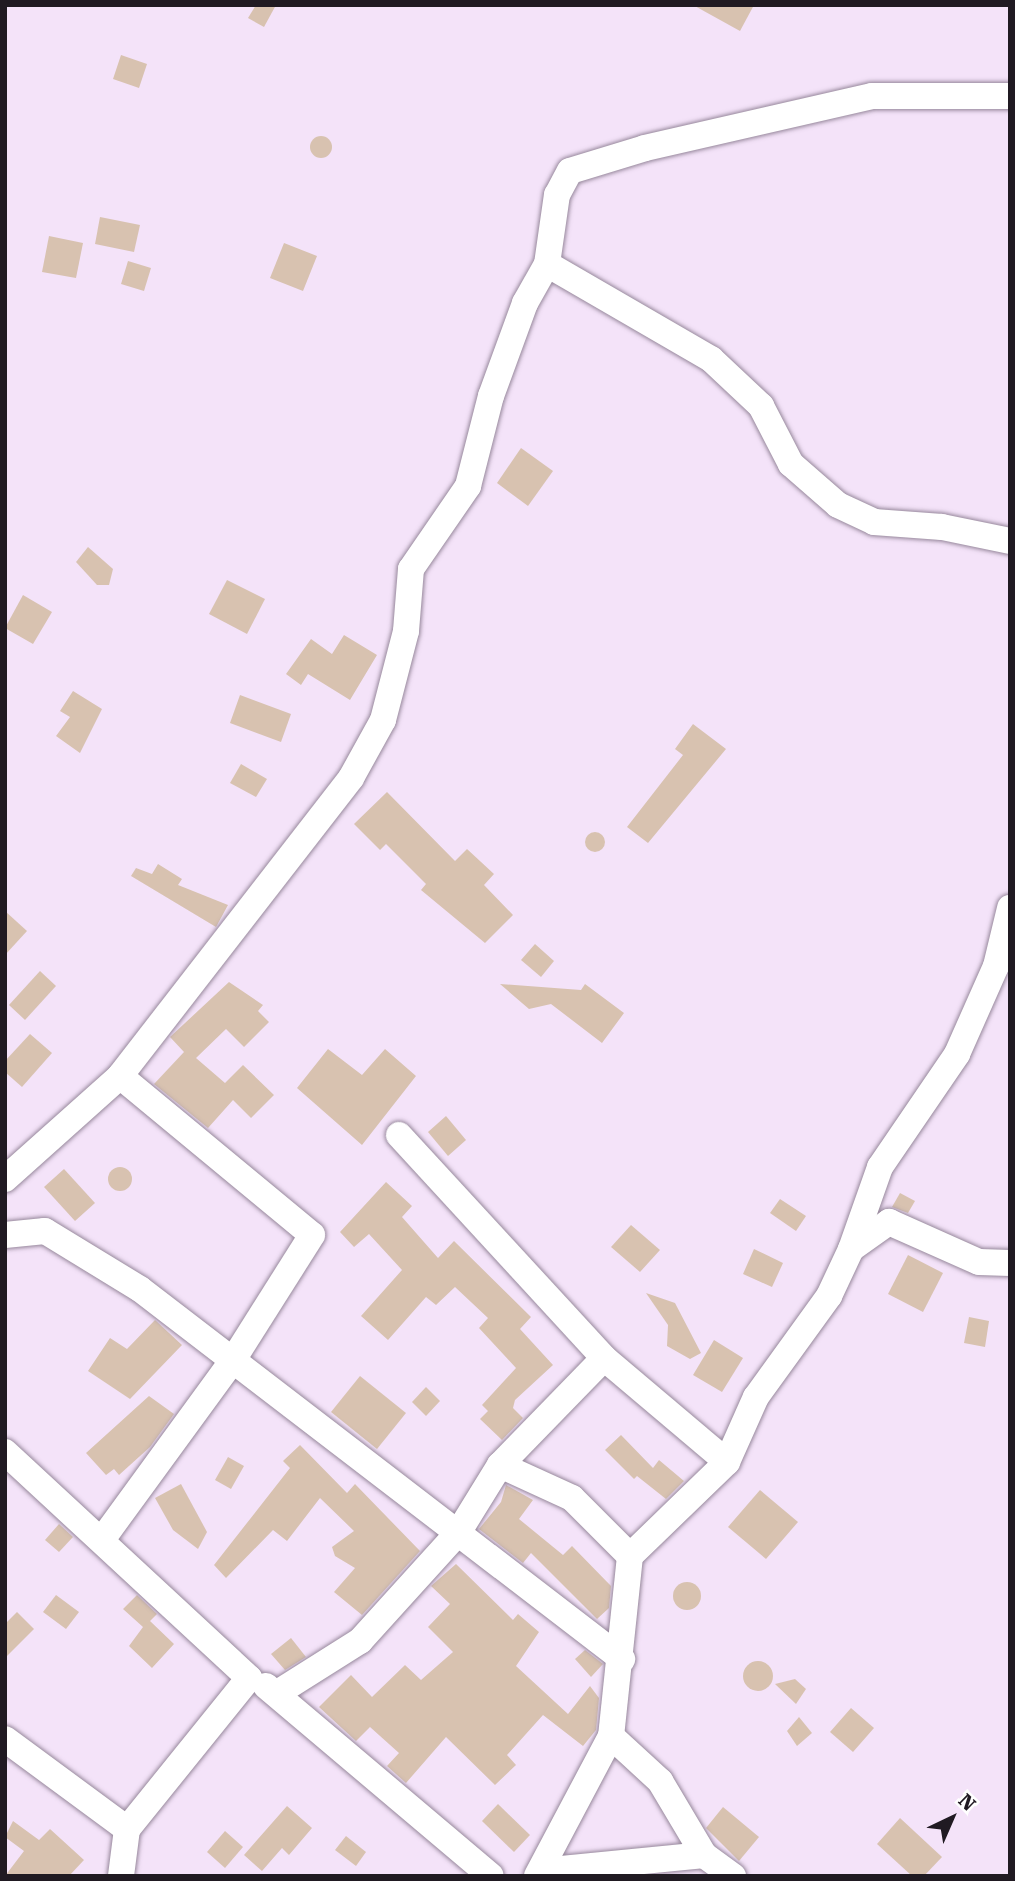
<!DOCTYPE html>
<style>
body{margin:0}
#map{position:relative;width:1015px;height:1881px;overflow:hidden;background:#f4e3f9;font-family:"Roboto Serif",serif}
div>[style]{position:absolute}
.building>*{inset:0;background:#d8c2b0}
.round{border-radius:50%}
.roads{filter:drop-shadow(0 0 2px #97889c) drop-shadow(0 0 2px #97889c)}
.street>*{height:26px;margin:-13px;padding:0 13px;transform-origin:13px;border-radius:13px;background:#fff}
span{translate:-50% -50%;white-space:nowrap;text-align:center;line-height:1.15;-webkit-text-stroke:5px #fff;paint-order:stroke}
.frame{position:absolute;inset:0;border:7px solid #201a22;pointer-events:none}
.north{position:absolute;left:917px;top:1783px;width:70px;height:70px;-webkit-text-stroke:5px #fff;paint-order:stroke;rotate:44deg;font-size:19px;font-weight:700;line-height:28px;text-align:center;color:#201a22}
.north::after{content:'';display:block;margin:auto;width:24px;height:32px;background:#201a22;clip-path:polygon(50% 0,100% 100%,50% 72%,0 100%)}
</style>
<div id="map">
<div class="building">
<i style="clip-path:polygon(256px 5px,276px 5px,264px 27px,248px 18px)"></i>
<i style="clip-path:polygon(693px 5px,754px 5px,740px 31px)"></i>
<i style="clip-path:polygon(121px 55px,147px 64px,139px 88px,113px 79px)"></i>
<i class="round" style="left:310px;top:136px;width:22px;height:22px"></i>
<i style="clip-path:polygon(100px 217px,140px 225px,134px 252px,95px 244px)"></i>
<i style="clip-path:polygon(49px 236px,83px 243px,76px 278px,42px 272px)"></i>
<i style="clip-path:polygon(284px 243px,317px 256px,303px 291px,270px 278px)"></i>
<i style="clip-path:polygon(128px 261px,151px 268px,144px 291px,121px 284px)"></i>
<i style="clip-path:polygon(521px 448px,553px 471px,528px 506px,497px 483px)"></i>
<i style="clip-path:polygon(88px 547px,113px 569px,109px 585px,97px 585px,76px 562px)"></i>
<i style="clip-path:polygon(227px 580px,265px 599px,247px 634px,209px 614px)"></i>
<i style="clip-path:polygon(23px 595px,52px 612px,33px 644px,5px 628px)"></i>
<i style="clip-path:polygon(344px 635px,377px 655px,350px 700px,308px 674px,301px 685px,286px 674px,311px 639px,332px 654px)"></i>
<i style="clip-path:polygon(73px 691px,102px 709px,80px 753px,56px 736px,70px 717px,60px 711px)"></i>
<i style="clip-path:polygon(240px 695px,291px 714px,281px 742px,230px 723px)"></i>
<i style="clip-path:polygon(693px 724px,726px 749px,648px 843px,627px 827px,683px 755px,675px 749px)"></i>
<i style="clip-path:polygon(241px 764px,267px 779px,256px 797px,230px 783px)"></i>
<i style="clip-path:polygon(387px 792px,455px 861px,467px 849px,494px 874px,484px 885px,513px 915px,485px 943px,421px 890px,426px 884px,386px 844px,380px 850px,354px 824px)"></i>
<i class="round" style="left:585px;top:832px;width:20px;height:20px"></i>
<i style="clip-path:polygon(158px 864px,182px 879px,178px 885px,228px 905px,216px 927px,131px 876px,136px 868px,152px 874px)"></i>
<i style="clip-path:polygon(5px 911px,27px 931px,5px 955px)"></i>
<i style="clip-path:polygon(535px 944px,554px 961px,541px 977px,521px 960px)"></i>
<i style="clip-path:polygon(40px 971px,56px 986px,25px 1020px,9px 1005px)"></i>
<i style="clip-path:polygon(229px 982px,263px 1005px,258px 1011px,269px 1022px,244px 1047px,226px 1029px,196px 1058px,225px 1083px,243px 1065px,274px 1095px,251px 1118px,233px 1100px,208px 1128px,154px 1084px,184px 1052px,170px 1037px)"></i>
<i style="clip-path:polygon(500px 984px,581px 990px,585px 984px,624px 1013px,602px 1043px,551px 1004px,529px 1009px)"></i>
<i style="clip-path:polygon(30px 1034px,52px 1053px,22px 1087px,5px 1072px,5px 1061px)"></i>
<i style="clip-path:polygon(328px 1049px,362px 1075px,385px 1049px,416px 1076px,362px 1145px,297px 1088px)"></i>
<i style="clip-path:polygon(446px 1116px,466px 1140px,448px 1156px,428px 1132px)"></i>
<i class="round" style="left:108px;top:1167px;width:24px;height:24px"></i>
<i style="clip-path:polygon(64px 1169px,95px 1203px,75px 1221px,44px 1187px)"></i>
<i style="clip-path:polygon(386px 1182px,412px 1206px,402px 1217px,438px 1258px,454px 1241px,531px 1317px,520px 1329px,553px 1365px,515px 1400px,513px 1408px,523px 1418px,502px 1440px,480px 1419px,488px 1411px,482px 1405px,516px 1368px,479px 1328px,488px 1318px,455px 1287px,436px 1305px,426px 1297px,388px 1340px,361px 1316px,402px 1270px,369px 1234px,354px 1247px,340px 1232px)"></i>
<i style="clip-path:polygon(900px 1193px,915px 1201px,908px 1213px,892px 1207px)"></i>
<i style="clip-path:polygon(780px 1199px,806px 1216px,796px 1231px,770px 1213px)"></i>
<i style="clip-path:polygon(631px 1225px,660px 1250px,640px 1272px,611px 1247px)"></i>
<i style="clip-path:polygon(754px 1249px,783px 1263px,772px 1287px,743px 1274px)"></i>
<i style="clip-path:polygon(908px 1255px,943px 1273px,923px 1312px,888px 1294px)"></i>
<i style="clip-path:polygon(646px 1293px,675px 1303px,701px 1353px,690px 1359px,667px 1346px,668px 1325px)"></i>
<i style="clip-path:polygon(969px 1317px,989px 1321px,985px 1347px,964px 1343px)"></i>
<i style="clip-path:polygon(155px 1320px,182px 1345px,130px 1399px,88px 1371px,110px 1338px,127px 1349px)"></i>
<i style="clip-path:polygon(714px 1340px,743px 1358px,722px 1392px,693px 1375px)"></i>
<i style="clip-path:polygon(360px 1376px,406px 1413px,377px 1449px,331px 1412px)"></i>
<i style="clip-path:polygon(426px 1387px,440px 1401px,426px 1416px,412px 1402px)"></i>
<i style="clip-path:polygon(149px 1396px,174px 1414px,150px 1447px,119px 1475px,114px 1469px,106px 1475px,86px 1453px)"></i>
<i style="clip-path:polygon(621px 1435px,653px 1468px,659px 1460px,684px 1481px,666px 1499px,637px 1476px,634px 1479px,605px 1450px)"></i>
<i style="clip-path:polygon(300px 1445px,347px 1493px,355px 1484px,420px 1551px,362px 1615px,334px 1592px,355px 1568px,335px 1556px,332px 1547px,354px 1531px,320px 1498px,287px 1541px,273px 1530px,226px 1578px,214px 1565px,290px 1468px,283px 1461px)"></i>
<i style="clip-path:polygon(228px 1457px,244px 1466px,231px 1489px,215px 1480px)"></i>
<i style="clip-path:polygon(181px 1484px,207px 1532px,198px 1549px,173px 1530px,155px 1498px)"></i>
<i style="clip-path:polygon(506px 1485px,533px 1500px,519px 1519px,563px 1555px,572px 1546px,611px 1586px,609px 1608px,597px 1619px,531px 1553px,523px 1563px,479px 1529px,501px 1502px)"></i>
<i style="clip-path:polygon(760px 1490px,798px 1522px,766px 1559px,728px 1527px)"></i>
<i style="clip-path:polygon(59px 1524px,73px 1537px,59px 1552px,45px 1540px)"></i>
<i style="clip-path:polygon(456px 1564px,513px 1620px,518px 1614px,539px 1632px,516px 1666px,568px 1714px,590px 1686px,599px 1698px,596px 1730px,583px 1746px,543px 1715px,507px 1755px,516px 1765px,495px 1785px,446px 1737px,406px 1783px,387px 1766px,399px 1753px,370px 1727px,356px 1741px,319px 1707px,351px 1675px,372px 1697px,405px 1665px,421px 1680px,453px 1652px,428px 1627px,450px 1604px,431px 1586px)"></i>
<i class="round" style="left:673px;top:1582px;width:28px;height:28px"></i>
<i style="clip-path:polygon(56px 1595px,79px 1612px,66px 1629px,43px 1612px)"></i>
<i style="clip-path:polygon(137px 1595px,157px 1614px,150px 1621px,174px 1644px,152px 1668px,129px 1646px,143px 1627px,123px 1609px)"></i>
<i style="clip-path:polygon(17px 1612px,34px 1629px,5px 1658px,5px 1624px)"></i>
<i style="clip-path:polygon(291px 1638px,306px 1657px,285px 1670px,271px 1654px)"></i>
<i style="clip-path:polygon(585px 1650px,603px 1664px,591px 1677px,575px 1659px)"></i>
<i class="round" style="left:743px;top:1661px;width:30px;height:30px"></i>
<i style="clip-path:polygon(795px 1679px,806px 1689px,796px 1704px,775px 1684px)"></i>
<i style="clip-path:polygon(851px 1708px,874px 1728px,853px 1752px,830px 1732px)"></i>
<i style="clip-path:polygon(799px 1717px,812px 1733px,797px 1746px,787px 1731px)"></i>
<i style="clip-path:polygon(498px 1804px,530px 1835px,514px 1852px,482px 1821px)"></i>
<i style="clip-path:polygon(287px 1806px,312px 1828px,289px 1855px,282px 1848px,262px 1871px,244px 1855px)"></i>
<i style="clip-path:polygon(723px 1807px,759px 1837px,739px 1861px,706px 1828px)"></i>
<i style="clip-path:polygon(900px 1818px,942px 1857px,924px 1876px,912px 1876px,877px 1844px)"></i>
<i style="clip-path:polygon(13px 1821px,39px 1840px,50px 1829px,84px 1860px,69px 1876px,5px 1876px,24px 1851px,5px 1837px)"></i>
<i style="clip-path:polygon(225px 1831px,243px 1847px,225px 1868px,207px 1852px)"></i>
<i style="clip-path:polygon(346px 1836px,366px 1852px,356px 1866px,335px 1850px)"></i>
</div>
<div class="roads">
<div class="street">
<i style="left:547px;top:264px;width:70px;rotate:-81.8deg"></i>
<i style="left:557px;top:195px;width:27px;rotate:-62deg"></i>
<i style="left:570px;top:171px;width:78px;rotate:-17deg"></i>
<i style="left:645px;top:148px;width:233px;rotate:-12.9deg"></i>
<i style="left:872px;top:96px;width:138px"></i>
<i style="left:120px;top:1076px;width:377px;rotate:-52.2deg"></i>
<i style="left:351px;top:778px;width:66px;rotate:-61.1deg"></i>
<i style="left:383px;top:720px;width:92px;rotate:-75.5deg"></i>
<i style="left:406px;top:631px;width:62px;rotate:-85.4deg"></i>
<i style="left:411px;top:569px;width:101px;rotate:-55.5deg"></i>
<i style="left:468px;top:486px;width:93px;rotate:-75.7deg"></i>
<i style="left:491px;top:396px;width:99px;rotate:-69.9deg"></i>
<i style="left:525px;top:303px;width:45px;rotate:-60.6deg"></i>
<i style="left:547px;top:264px;width:190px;rotate:30.1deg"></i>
<i style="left:711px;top:359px;width:69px;rotate:43.2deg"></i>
<i style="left:761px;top:406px;width:65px;rotate:62.7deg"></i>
<i style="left:791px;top:464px;width:62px;rotate:41.1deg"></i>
<i style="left:838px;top:505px;width:40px;rotate:25deg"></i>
<i style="left:874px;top:522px;width:68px;rotate:4.2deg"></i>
<i style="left:942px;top:527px;width:69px;rotate:11.6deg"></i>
<i style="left:399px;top:1135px;width:303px;rotate:47.4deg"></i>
<i style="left:604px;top:1358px;width:161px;rotate:40.2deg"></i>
<i style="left:5px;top:1179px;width:154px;rotate:-41.8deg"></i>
<i style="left:120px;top:1076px;width:249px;rotate:39.6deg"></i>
<i style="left:312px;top:1235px;width:148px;rotate:122.3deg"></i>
<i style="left:233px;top:1360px;width:220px;rotate:126.1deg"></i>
<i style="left:5px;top:1235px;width:40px;rotate:-5.7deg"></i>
<i style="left:45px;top:1231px;width:111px;rotate:31.4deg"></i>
<i style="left:140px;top:1289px;width:608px;rotate:37.51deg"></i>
<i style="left:851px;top:1249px;width:87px;rotate:-70.5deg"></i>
<i style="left:880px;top:1167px;width:137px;rotate:-55.7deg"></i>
<i style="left:957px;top:1054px;width:96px;rotate:-66.1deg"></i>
<i style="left:996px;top:966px;width:60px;rotate:-76.4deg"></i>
<i style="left:5px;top:1452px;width:333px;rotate:42.8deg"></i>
<i style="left:249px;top:1678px;width:194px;rotate:128.9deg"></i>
<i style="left:127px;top:1829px;width:47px;rotate:97.3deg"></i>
<i style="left:500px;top:1465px;width:79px;rotate:24.6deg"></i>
<i style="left:572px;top:1498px;width:82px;rotate:45deg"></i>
<i style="left:630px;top:1556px;width:181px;rotate:96deg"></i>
<i style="left:611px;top:1736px;width:158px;rotate:117.9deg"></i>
<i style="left:630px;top:1556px;width:135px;rotate:-44.1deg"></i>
<i style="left:727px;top:1462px;width:71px;rotate:-66deg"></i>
<i style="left:756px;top:1397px;width:125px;rotate:-54.1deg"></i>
<i style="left:829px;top:1296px;width:52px;rotate:-64.9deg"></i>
<i style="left:851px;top:1249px;width:47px;rotate:-35.4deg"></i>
<i style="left:889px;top:1222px;width:98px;rotate:24deg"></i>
<i style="left:979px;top:1262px;width:31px;rotate:2deg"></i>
<i style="left:266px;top:1686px;width:294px;rotate:40.2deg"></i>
<i style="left:279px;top:1692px;width:96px;rotate:-32.2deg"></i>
<i style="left:360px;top:1641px;width:146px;rotate:-47.8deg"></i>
<i style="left:458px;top:1533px;width:80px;rotate:-58.3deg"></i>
<i style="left:500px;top:1465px;width:149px;rotate:-45.8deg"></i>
<i style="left:611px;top:1736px;width:67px;rotate:42.6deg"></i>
<i style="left:660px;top:1781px;width:86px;rotate:59.3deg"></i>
<i style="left:704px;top:1855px;width:36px;rotate:36deg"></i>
<i style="left:5px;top:1739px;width:152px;rotate:36.4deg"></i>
<i style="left:541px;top:1871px;width:164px;rotate:-5.6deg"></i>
</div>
</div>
<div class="frame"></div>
<div class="north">N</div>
</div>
